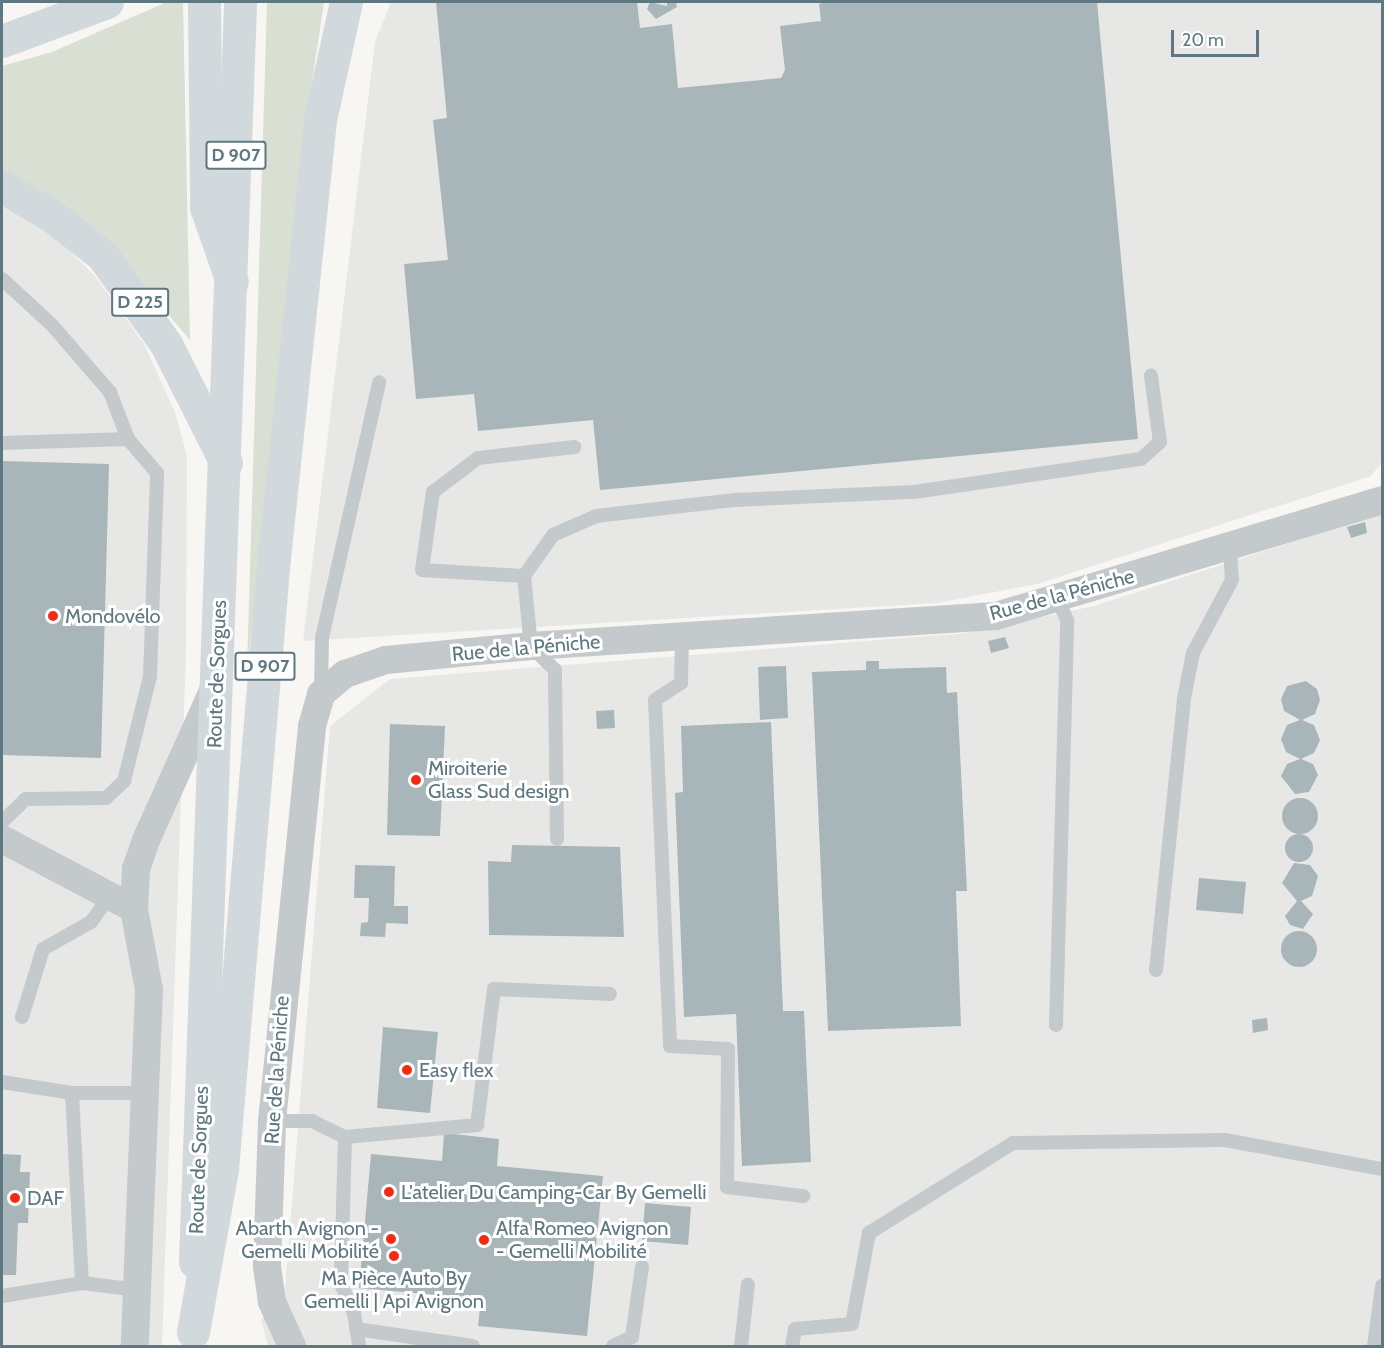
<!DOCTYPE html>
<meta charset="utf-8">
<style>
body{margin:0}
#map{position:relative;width:1384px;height:1348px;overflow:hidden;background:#f7f6f2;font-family:Cabin,sans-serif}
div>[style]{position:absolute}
.built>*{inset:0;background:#e7e8e6}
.green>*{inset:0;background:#d9dfd3}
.building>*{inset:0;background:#a9b6b9}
.round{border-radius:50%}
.lane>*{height:14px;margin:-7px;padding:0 7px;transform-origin:7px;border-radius:7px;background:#c4c9cc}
.street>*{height:28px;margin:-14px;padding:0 14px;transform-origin:14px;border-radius:14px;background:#c4c9cc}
.primary>*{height:33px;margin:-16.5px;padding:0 16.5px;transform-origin:16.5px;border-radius:16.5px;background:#d2d9dc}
.highway>*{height:33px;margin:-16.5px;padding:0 16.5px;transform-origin:16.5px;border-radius:16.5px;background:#d2d9dc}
.dots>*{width:16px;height:16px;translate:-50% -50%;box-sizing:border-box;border:3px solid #fff;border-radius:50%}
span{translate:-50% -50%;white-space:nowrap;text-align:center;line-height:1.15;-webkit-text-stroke:6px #fff;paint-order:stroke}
.shield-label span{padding:2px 4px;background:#fff;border:2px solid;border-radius:4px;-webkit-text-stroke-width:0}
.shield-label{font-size:18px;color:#5e7781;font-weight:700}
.street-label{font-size:20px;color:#5e7781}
.poi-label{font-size:20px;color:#5e7781}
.left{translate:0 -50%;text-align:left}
.right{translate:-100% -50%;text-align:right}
.frame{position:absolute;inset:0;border:3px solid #5e7781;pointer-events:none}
.scale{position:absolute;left:1171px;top:30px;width:88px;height:27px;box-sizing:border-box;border:3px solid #5e7781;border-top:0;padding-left:8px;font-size:18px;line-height:21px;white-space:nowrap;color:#5e7781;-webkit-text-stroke:4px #fff;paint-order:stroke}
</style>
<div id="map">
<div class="built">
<i style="clip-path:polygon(391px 2px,1382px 2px,1382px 462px,1371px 476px,1037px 584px,937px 603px,303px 641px,375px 42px)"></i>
<i style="clip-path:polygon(2px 207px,43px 224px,95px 276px,144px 344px,175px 412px,187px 456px,186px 654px,162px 1346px,2px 1346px)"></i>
<i style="clip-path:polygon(1382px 513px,1382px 1346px,268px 1346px,261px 1320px,285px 1290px,330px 726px,390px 679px,967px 633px,1094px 606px)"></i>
</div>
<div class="green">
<i style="clip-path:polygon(167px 2px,183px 2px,190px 340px,103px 238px,2px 173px,2px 66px,52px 52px)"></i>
<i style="clip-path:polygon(267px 2px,324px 2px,300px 162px,282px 377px,247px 670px)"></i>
</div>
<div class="building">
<i style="clip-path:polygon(436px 2px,637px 2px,640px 28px,672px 24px,678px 88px,781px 78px,785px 70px,780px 26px,821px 21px,819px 4px,825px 2px,1097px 2px,1138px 439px,600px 490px,593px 420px,478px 431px,474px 394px,416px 399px,404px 264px,448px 260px,433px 120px,447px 118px)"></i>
<i style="clip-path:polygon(650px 2px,667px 6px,667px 2px,676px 2px,677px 7px,656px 19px,647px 9px)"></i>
<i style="clip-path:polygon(2px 461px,109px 464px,101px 758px,2px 755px)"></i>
<i style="clip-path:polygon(1365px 522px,1367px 533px,1351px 538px,1347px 527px)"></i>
<i style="clip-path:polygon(1005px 637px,1009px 648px,991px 653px,988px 641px)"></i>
<i style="clip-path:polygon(866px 661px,879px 661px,879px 669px,946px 667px,947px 693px,957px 692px,967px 891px,956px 891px,961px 1026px,828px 1031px,812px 672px,866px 670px)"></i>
<i style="clip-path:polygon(786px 666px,788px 718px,760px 720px,758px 667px)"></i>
<i style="clip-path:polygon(1306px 681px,1317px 689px,1320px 700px,1315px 714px,1302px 720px,1314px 725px,1320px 740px,1314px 753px,1301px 759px,1313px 764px,1318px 775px,1309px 792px,1295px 794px,1281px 776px,1287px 764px,1300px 759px,1286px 752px,1281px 739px,1287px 725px,1300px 720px,1284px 711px,1281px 699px,1287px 686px)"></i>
<i style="clip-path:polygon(614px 710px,615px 728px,597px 729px,596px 711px)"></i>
<i style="clip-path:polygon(771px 722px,783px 1011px,804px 1011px,811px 1162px,742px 1166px,736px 1014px,684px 1017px,675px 793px,683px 792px,681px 726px)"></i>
<i style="clip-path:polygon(390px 724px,445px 726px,440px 836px,387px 835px)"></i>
<i class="round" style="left:1282px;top:798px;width:36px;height:36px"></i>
<i class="round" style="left:1285px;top:834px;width:28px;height:28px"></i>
<i style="clip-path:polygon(512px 845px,620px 847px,624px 937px,489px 935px,488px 861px,511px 862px)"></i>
<i style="clip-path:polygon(1294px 863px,1310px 865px,1318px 876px,1312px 896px,1301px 901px,1313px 914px,1303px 929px,1290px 925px,1285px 916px,1297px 901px,1282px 883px)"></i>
<i style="clip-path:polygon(355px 865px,395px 866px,394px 906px,408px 906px,408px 924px,386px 923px,385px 937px,360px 936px,361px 923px,368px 922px,369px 898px,354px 898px)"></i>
<i style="clip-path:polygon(1199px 878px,1246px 882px,1243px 914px,1196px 910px)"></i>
<i class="round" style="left:1281px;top:931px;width:36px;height:36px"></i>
<i style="clip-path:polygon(1267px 1018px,1268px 1030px,1253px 1033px,1252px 1020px)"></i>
<i style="clip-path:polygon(383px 1027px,438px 1032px,430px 1113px,377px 1108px)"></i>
<i style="clip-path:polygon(444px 1133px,499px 1139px,497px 1166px,603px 1176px,587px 1336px,478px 1326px,481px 1299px,359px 1288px,371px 1154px,442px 1161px)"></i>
<i style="clip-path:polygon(2px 1154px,21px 1155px,20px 1172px,30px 1172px,28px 1223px,18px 1223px,16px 1275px,2px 1275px)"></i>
<i style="clip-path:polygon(645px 1203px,691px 1207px,688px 1245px,642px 1241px)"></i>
</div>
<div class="lane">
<i style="left:2px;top:279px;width:67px;rotate:42.6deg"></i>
<i style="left:51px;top:324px;width:90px;rotate:49.1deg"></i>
<i style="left:110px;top:392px;width:50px;rotate:69deg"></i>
<i style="left:128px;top:439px;width:126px;rotate:178.2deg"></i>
<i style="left:524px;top:576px;width:50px;rotate:-54.7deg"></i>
<i style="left:553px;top:535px;width:47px;rotate:-23.8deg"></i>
<i style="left:596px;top:516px;width:140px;rotate:-6.6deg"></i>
<i style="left:735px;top:500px;width:179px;rotate:-2.6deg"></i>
<i style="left:914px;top:492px;width:229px;rotate:-8.3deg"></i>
<i style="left:1141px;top:459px;width:25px;rotate:-42deg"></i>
<i style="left:1160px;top:442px;width:67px;rotate:-97.8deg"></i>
<i style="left:682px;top:636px;width:47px;rotate:91.2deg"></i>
<i style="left:681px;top:683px;width:31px;rotate:147deg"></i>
<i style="left:655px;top:700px;width:346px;rotate:87.5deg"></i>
<i style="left:670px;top:1046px;width:58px;rotate:3deg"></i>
<i style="left:728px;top:1049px;width:138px;rotate:90.4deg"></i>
<i style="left:727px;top:1187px;width:77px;rotate:6.8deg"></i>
<i style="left:321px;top:691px;width:53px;rotate:-88.9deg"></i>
<i style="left:322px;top:638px;width:262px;rotate:-77.4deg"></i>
<i style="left:2px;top:822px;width:33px;rotate:-44deg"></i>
<i style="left:26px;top:799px;width:80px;rotate:-0.7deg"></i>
<i style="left:106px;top:798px;width:25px;rotate:-43deg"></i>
<i style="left:124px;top:781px;width:107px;rotate:-76deg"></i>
<i style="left:150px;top:677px;width:204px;rotate:-88deg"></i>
<i style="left:157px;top:473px;width:45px;rotate:-130.5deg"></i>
<i style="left:557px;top:839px;width:169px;rotate:-90.7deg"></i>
<i style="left:555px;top:670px;width:34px;rotate:-135deg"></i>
<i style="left:531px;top:646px;width:70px;rotate:-95.7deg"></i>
<i style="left:524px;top:576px;width:102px;rotate:-176.6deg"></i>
<i style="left:422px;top:570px;width:79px;rotate:-82deg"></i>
<i style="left:433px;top:492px;width:56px;rotate:-37.1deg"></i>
<i style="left:478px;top:458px;width:97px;rotate:-6.5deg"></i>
<i style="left:1156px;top:970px;width:273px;rotate:-84.1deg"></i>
<i style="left:1184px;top:698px;width:46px;rotate:-78.7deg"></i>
<i style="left:1193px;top:653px;width:83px;rotate:-61.9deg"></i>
<i style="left:1232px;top:580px;width:32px;rotate:-94deg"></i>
<i style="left:22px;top:1017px;width:71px;rotate:-72.8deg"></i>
<i style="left:43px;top:949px;width:55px;rotate:-29.4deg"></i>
<i style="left:91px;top:922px;width:31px;rotate:-54deg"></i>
<i style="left:1056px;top:1025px;width:405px;rotate:-88.4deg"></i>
<i style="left:1067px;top:620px;width:24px;rotate:-114deg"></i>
<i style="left:2px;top:1082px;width:71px;rotate:8.9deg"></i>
<i style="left:72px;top:1093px;width:75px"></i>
<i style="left:72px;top:1093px;width:190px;rotate:87deg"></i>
<i style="left:82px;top:1283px;width:57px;rotate:7deg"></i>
<i style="left:272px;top:1121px;width:40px"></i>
<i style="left:312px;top:1121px;width:37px;rotate:26deg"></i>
<i style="left:345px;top:1137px;width:147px;rotate:91.6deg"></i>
<i style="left:341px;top:1284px;width:32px;rotate:66deg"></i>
<i style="left:354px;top:1313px;width:33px;rotate:81deg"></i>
<i style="left:345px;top:1137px;width:133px;rotate:-5.2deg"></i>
<i style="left:477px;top:1125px;width:137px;rotate:-82.9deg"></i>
<i style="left:494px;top:989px;width:116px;rotate:2.5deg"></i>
<i style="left:2px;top:1296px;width:81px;rotate:-9.2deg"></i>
<i style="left:356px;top:1329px;width:118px;rotate:8.3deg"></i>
<i style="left:613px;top:1346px;width:21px;rotate:-25deg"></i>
<i style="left:632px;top:1337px;width:71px;rotate:-81.9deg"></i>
<i style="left:741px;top:1346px;width:62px;rotate:-83.6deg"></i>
<i style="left:792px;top:1346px;width:17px;rotate:-80deg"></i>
<i style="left:795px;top:1329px;width:57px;rotate:-5deg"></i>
<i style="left:852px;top:1324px;width:93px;rotate:-79.4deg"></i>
<i style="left:869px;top:1233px;width:170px;rotate:-32deg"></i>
<i style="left:1013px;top:1143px;width:212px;rotate:-0.8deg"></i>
<i style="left:1225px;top:1140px;width:160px;rotate:10.5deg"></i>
<i style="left:1374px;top:1346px;width:61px;rotate:-82.4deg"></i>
</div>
<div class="street">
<i style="left:2px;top:839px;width:149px;rotate:27.9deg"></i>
<i style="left:134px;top:909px;width:82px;rotate:79.5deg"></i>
<i style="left:149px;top:990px;width:356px;rotate:92.3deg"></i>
<i style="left:134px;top:909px;width:40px;rotate:-87.1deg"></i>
<i style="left:136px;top:869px;width:31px;rotate:-71deg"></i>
<i style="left:146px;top:840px;width:163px;rotate:-65.8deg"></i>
<i style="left:292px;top:1346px;width:48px;rotate:-114.4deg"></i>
<i style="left:272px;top:1302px;width:36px;rotate:-98deg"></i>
<i style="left:267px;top:1266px;width:145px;rotate:-88deg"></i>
<i style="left:272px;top:1121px;width:397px;rotate:-84.2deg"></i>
<i style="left:312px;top:726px;width:33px;rotate:-74deg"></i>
<i style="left:321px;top:694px;width:31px;rotate:-40deg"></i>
<i style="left:345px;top:674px;width:43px;rotate:-18.9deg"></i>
<i style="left:386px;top:660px;width:146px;rotate:-5.5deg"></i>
<i style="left:531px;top:646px;width:466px;rotate:-3.7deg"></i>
<i style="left:996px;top:616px;width:403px;rotate:-16.7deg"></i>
</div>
<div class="primary">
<i style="left:195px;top:1262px;width:1261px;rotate:-87.95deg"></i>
</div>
<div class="highway">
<i style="left:204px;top:2px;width:205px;rotate:89.4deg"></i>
<i style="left:206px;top:207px;width:79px;rotate:70.9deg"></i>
<i style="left:2px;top:41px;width:112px;rotate:-20.4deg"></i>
<i style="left:2px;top:187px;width:58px;rotate:30.1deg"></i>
<i style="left:52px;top:216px;width:63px;rotate:38deg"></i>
<i style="left:102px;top:255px;width:110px;rotate:54.3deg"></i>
<i style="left:166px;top:344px;width:133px;rotate:63.2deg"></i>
<i style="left:193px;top:1332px;width:166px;rotate:-79.9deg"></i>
<i style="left:222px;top:1169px;width:613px;rotate:-85.14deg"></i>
<i style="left:274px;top:558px;width:440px;rotate:-84deg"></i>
<i style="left:320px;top:120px;width:121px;rotate:-77.6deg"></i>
</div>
<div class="dots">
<i style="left:53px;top:616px;background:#f62a13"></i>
<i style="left:416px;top:780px;background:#f62a13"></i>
<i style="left:407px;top:1070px;background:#f62a13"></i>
<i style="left:389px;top:1192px;background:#f62a13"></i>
<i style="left:15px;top:1198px;background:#f62a13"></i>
<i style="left:391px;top:1239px;background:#f62a13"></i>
<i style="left:484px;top:1240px;background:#f62a13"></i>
<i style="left:394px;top:1256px;background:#f62a13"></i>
</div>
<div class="shield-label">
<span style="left:236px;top:155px">D 907</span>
<span style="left:140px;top:302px">D 225</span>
<span style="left:265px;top:666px">D 907</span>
</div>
<div class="street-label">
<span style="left:1062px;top:595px;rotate:-15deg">Rue de la Péniche</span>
<span style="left:526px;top:648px;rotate:-5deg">Rue de la Péniche</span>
<span style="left:217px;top:674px;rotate:-88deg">Route de Sorgues</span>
<span style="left:277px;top:1070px;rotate:-86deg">Rue de la Péniche</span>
<span style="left:199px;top:1160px;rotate:-88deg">Route de Sorgues</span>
</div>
<div class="poi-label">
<span class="left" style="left:65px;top:616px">Mondovélo</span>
<span class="left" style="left:428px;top:780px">Miroiterie<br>Glass Sud design</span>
<span class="left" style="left:419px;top:1070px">Easy flex</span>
<span class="left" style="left:401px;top:1192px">L'atelier Du Camping-Car By Gemelli</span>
<span class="left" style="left:27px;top:1198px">DAF</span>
<span class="right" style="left:379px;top:1240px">Abarth Avignon -<br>Gemelli Mobilité</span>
<span class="left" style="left:496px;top:1240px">Alfa Romeo Avignon<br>- Gemelli Mobilité</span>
<span style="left:394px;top:1290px">Ma Pièce Auto By<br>Gemelli | Api Avignon</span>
</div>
<div class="frame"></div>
<div class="scale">20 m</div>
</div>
